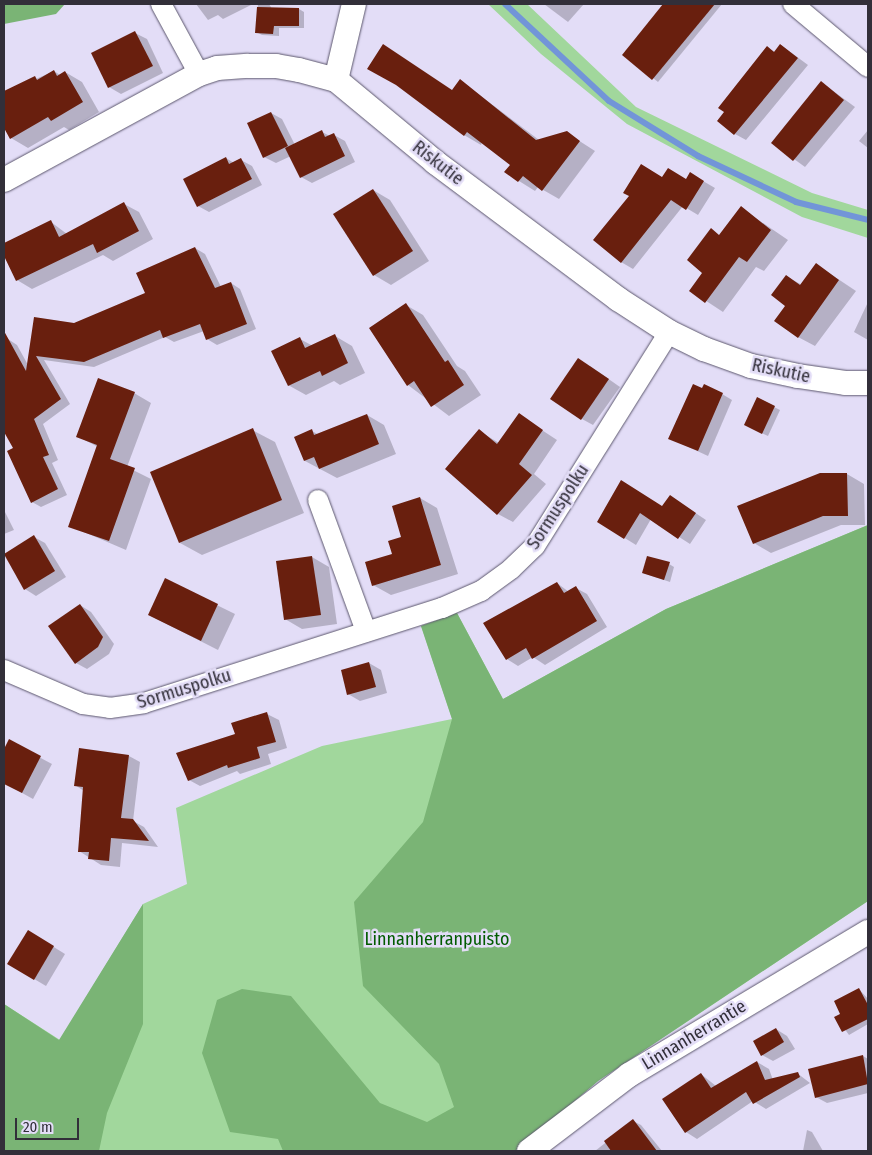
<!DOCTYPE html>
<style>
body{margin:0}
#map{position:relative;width:872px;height:1155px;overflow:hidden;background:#e3ddf7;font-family:"Fira Sans Condensed",sans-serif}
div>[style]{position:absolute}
.green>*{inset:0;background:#a1d79c}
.forest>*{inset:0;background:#7ab475}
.shadow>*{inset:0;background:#0003}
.stream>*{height:6px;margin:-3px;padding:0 3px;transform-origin:3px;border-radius:3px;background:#7295d8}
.building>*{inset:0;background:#691f0e}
.roads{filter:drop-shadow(0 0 1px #5c576d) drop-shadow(0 0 1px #5c576d)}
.minor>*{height:20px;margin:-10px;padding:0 10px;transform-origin:10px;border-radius:10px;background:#fff}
.tertiary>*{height:24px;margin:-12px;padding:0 12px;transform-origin:12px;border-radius:12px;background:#fff}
span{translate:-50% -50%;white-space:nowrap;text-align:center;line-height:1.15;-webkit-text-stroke:5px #e3ddf7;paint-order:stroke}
.street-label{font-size:18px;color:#322f39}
.park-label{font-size:18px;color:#015b00}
.frame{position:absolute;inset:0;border:5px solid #322f39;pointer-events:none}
.scale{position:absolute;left:15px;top:1118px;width:64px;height:22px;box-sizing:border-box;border:2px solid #322f39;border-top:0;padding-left:6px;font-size:15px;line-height:18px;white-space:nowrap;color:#322f39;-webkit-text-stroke:4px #e3ddf7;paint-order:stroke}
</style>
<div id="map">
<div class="green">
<i style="clip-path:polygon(488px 4px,527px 4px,636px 107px,812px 193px,868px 210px,868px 238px,802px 217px,627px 124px,541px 54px)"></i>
<i style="clip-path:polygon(868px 525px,868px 901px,598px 1081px,516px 1151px,4px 1151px,4px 1004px,60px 1040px,143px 904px,187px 884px,176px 808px,322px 746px,452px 719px,421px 626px,457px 613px,503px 699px,666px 609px)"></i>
</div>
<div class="forest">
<i style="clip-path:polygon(4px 4px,65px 4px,56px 14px,4px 24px)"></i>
<i style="clip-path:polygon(868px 525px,868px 901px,598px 1081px,516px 1151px,283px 1151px,278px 1139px,230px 1132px,202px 1053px,217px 1000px,242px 989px,291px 996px,380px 1103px,427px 1122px,454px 1107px,439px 1064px,363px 986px,354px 902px,423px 822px,452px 719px,421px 626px,457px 613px,503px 699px,666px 609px)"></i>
<i style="clip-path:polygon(143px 904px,143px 1024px,107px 1113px,99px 1151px,4px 1151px,4px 1004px,59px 1040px)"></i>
</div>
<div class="shadow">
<i style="clip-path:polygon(196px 4px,253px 4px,223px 19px,218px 15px,208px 20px)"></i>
<i style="clip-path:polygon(258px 4px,269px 4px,272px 9px,299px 9px,304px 12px,304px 28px,279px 28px,279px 36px,262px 35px,256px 32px)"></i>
<i style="clip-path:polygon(544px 4px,584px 4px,568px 22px)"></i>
<i style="clip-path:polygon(665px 4px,722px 4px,658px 82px,624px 55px)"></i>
<i style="clip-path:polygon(135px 33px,147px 39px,163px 73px,121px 94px,109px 87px)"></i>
<i style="clip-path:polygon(781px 45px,808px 65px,746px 140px,735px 134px,768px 48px,775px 52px)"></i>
<i style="clip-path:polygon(54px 71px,60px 75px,65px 72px,82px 82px,99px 112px,69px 130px,64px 127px,28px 148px,11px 138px,4px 126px,4px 93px)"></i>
<i style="clip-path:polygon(461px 81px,539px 140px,567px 133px,595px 151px,559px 199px,538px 187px,535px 191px,519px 181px,506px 172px,512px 164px,482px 142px,481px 145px,464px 135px,453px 91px)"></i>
<i style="clip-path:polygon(821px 82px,855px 107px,805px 167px,772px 143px)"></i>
<i style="clip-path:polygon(271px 113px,282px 119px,295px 145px,322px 132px,330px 136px,334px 135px,345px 141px,355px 162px,312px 183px,301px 177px,291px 156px,276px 163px,264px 157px)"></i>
<i style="clip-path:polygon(868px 130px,868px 148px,859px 141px)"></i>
<i style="clip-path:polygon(226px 158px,234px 163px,241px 160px,252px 166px,262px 185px,209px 212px,198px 206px)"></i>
<i style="clip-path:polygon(691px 174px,715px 188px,698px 215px,683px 206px,633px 269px,621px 262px,663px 178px,687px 180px)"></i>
<i style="clip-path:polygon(373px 190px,390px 200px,429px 261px,391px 285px,374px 275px,335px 215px)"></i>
<i style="clip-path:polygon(124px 204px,139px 212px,153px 239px,113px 261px,103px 255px,32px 289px,17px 280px,4px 253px,4px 244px,51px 222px,67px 234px)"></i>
<i style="clip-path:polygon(741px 208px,788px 240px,764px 271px,756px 267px,723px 312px,691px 291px,704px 273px,720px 236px)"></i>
<i style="clip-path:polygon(195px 248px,205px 254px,221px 287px,231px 283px,240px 289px,256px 329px,217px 345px,207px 339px,204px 331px,174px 342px,165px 337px,94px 367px,44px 360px,70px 404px,43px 424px,58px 460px,52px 463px,67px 495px,41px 507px,32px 502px,15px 449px,4px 429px,4px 341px,8px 339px,17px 345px,28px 365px,35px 319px,74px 324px,146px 294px)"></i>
<i style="clip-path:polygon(817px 265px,856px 291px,815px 346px,798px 337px,787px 305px,786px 276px,802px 285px)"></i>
<i style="clip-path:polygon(868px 302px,868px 340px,854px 332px)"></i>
<i style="clip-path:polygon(406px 305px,423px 315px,457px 366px,465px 371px,481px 395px,449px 416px,408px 385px)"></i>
<i style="clip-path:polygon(335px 336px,352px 346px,365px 373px,340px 385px,334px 381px,306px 395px,288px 385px,300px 339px,313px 346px)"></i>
<i style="clip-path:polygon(590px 366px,620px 387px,593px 425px,582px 419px)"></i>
<i style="clip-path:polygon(134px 393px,151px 403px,127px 467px,151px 479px,126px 550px,70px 526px,98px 447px,77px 436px)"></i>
<i style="clip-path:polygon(722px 394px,732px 400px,708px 456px,669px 438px)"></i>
<i style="clip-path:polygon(758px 399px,780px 410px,768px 436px,751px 428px)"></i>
<i style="clip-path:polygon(367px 415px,384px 425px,396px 454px,337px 478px,305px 461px,312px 431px,319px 435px)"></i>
<i style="clip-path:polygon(519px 415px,557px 440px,534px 474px,546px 484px,513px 522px,498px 514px,479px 431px,499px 443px)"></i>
<i style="clip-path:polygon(252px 430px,275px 442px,304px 513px,202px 555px,180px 543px)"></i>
<i style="clip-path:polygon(847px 474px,864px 484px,865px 525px,841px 525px,771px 553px,754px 543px,820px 475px)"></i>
<i style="clip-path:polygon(670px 496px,706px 520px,690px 544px,651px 519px,636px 545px,599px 522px,663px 507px)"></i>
<i style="clip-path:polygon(420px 498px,437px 508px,458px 574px,391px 595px,373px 585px,403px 538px)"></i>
<i style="clip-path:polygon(4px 510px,14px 530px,4px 534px)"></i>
<i style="clip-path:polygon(34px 537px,45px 543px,66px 577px,36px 596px,25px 589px,4px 555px)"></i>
<i style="clip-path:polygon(312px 557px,329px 567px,337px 624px,302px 629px,285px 619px)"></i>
<i style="clip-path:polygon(669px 564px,674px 567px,670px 582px,643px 573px)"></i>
<i style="clip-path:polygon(166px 580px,235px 614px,218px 650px,149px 615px)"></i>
<i style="clip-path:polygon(557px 583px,569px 592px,576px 588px,587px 594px,607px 627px,545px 665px,533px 657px,518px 666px,507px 659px)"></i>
<i style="clip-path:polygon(80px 605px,91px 612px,114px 644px,109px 654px,87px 669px,76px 663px)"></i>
<i style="clip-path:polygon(369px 663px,381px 670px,387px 693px,360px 701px,348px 694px)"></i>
<i style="clip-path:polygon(267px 714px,279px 720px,287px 748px,268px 754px,271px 764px,240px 774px,237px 771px,200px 786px,189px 780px,236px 735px)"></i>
<i style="clip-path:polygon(9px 741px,52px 764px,33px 799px,4px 783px,4px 751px)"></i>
<i style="clip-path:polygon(80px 750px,129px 756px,140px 762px,133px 821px,144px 827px,158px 847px,122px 843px,120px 867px,101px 865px,79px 851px,84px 791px,75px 785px)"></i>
<i style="clip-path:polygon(28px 931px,65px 954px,46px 986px,9px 964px)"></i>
<i style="clip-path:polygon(859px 989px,868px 999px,868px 1024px,849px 1035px,836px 1017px,842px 1014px)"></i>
<i style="clip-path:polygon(776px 1029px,787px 1036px,795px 1049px,773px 1061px,762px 1055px)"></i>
<i style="clip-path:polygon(863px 1056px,868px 1059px,868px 1093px,827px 1103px,816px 1097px)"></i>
<i style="clip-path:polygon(757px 1062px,769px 1069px,773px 1080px,797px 1073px,810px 1083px,766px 1109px,753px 1101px,697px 1139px,686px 1132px,701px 1074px,716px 1086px)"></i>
<i style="clip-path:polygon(633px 1121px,641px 1125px,662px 1151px,595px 1151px)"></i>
<i style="clip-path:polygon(807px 1130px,812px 1132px,823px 1151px,803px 1151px)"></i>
</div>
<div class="stream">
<i style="left:505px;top:4px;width:142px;rotate:43deg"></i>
<i style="left:609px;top:101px;width:105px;rotate:31.7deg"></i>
<i style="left:698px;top:156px;width:108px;rotate:25.1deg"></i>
<i style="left:796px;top:202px;width:74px;rotate:14deg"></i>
</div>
<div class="building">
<i style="clip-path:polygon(663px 4px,715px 4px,652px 80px,622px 55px)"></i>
<i style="clip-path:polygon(257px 7px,299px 8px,299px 26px,274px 26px,273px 34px,255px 33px)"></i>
<i style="clip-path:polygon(135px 31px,153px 66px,108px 88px,91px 53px)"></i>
<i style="clip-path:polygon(383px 44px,452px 90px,460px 79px,536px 140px,567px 131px,580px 141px,542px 191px,523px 176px,518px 182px,504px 172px,510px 165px,467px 132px,464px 136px,396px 85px,367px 69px)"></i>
<i style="clip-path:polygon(780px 44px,798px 58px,734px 135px,717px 121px,724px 112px,718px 108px,767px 46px,774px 52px)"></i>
<i style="clip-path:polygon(54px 70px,57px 76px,65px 71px,83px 102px,51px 121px,48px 117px,10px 139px,4px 128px,4px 91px,35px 76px,37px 80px)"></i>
<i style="clip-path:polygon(821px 81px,844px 100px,793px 161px,771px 143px)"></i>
<i style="clip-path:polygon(271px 112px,288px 146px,263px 158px,247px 123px)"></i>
<i style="clip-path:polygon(322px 130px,325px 137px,334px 133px,345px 156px,300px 178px,285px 148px)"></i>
<i style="clip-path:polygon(226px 157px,229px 164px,241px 158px,252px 179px,197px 207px,183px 179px)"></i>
<i style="clip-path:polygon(641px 164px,662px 177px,668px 168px,686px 179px,690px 172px,704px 181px,686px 210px,671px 200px,621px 263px,593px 240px,629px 196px,623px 193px)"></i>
<i style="clip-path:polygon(373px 189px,413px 251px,373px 276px,333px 214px)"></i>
<i style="clip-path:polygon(124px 202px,139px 231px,97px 253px,93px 244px,16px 281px,4px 256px,4px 243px,51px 220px,59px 237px)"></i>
<i style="clip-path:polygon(741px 206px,771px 230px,747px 262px,739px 257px,705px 303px,689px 291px,702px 273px,687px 260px,711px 228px,719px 235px)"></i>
<i style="clip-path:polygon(195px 247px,215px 288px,231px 282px,247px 324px,206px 340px,200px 324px,163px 338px,160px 330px,84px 362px,36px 356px,61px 399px,34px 419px,49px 455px,43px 457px,58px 489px,31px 503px,7px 451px,13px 448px,4px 432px,4px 331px,26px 371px,34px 317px,74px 323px,145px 293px,136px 273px)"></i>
<i style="clip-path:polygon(816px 263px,839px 280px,798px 338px,774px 321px,785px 306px,771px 295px,786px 275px,800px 285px)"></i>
<i style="clip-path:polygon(406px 303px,445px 362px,448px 360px,464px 385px,431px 407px,414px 381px,407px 386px,369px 328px)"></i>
<i style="clip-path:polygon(335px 334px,348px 363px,322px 376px,320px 371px,288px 386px,271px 351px,300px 337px,305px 348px)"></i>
<i style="clip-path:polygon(578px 358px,609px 379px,581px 420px,550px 399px)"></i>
<i style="clip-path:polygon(98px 378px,135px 392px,110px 459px,135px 468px,109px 541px,68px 527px,97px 445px,76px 437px)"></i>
<i style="clip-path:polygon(693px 384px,702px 388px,704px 384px,723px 393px,698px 451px,668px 439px)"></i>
<i style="clip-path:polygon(757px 397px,775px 406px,762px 434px,744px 425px)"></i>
<i style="clip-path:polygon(519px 413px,543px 430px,519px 464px,532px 475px,497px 515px,445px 469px,479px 429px,497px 444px)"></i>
<i style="clip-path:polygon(367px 414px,379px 444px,319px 469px,314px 457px,304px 461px,294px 437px,312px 429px,314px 435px)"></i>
<i style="clip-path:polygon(253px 428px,282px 500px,179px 543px,150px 472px)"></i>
<i style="clip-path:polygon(820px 473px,847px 473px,848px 516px,823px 516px,753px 544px,737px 506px)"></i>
<i style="clip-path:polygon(621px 480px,662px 506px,670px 495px,696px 513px,678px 539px,640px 513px,624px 539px,597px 522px)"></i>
<i style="clip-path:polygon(420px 497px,441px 565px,372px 586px,365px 562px,392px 554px,388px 541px,401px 537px,392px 506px)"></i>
<i style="clip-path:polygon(34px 535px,55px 571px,24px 590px,4px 554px)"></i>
<i style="clip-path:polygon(312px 556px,321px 615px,284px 620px,276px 561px)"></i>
<i style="clip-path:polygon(647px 556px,670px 562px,664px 580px,642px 573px)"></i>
<i style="clip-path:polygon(165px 578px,218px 604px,201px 641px,148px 615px)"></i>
<i style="clip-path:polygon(557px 582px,564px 593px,576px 586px,597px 621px,532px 659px,526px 648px,506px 660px,483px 623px)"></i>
<i style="clip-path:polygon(80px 604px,103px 637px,98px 647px,75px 664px,48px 626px)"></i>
<i style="clip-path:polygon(369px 662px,376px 687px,347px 695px,341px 670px)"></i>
<i style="clip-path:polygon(267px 712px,276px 742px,257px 747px,260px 758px,228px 768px,227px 765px,188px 781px,176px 753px,235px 734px,231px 723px)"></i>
<i style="clip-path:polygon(9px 739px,41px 756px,22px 793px,4px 784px,4px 749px)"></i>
<i style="clip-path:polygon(79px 748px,129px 755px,121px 818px,133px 819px,149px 841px,111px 838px,109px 861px,88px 859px,89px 852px,78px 852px,83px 787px,74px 786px)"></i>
<i style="clip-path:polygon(28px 930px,54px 946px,34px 980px,7px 964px)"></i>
<i style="clip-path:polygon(859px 988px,868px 1005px,868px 1019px,842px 1032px,834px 1017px,840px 1014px,834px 1001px)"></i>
<i style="clip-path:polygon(776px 1028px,784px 1042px,761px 1056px,753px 1041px)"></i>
<i style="clip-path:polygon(863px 1055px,868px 1084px,815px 1098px,808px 1069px)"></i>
<i style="clip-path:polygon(757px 1061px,765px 1080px,798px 1072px,800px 1077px,753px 1104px,746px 1092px,685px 1133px,662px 1099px,701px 1073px,711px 1088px)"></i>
<i style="clip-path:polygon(633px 1119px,657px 1151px,611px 1151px,604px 1141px)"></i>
</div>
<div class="roads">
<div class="minor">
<i style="left:161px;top:4px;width:80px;rotate:61.5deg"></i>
<i style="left:793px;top:4px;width:98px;rotate:40deg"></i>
<i style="left:318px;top:500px;width:140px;rotate:69.9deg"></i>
<i style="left:4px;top:670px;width:86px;rotate:23.3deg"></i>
<i style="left:83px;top:704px;width:27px;rotate:8deg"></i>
<i style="left:110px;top:708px;width:34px;rotate:-8deg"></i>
<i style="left:144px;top:703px;width:313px;rotate:-17.7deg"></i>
<i style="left:442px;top:608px;width:43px;rotate:-23.6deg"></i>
<i style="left:481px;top:591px;width:37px;rotate:-36deg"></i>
<i style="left:511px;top:569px;width:33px;rotate:-44deg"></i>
<i style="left:535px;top:546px;width:252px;rotate:-57.9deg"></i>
</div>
<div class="tertiary">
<i style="left:336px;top:80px;width:78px;rotate:-76.7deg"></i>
<i style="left:4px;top:180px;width:222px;rotate:-28.5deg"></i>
<i style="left:199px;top:74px;width:19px;rotate:-18deg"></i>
<i style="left:217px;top:68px;width:31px;rotate:-4deg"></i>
<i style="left:248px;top:66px;width:28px"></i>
<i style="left:276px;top:66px;width:23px;rotate:10deg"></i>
<i style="left:299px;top:70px;width:38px;rotate:15deg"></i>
<i style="left:336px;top:80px;width:129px;rotate:39.6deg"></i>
<i style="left:435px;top:162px;width:229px;rotate:36.8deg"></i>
<i style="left:618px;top:299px;width:61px;rotate:32.9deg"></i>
<i style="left:669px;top:332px;width:39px;rotate:26deg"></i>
<i style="left:704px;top:349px;width:50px;rotate:19.9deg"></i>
<i style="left:751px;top:366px;width:48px;rotate:12deg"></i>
<i style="left:798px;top:376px;width:49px;rotate:8.3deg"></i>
<i style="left:846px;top:383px;width:22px"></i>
<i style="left:529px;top:1151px;width:126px;rotate:-37.2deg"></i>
<i style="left:629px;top:1075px;width:279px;rotate:-30.9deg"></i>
</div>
</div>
<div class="street-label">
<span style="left:438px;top:163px;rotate:38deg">Riskutie</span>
<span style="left:781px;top:371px;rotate:12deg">Riskutie</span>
<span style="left:558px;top:507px;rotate:-57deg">Sormuspolku</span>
<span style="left:184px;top:689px;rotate:-17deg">Sormuspolku</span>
<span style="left:694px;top:1035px;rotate:-31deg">Linnanherrantie</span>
</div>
<div class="park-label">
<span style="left:437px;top:939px">Linnanherranpuisto</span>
</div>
<div class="frame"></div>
<div class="scale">20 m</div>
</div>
